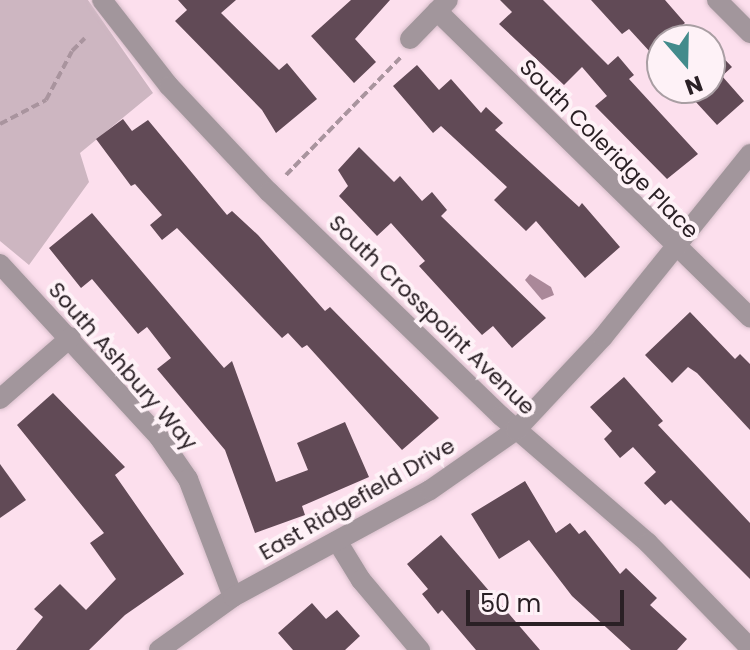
<!DOCTYPE html>
<style>
body{margin:0}
#map{position:relative;width:750px;height:650px;overflow:hidden;background:#fcdfed;font-family:Poppins,sans-serif}
div>[style]{position:absolute}
.green>*{inset:0;background:#cdb6c1}
.water>*{inset:0;background:#a89}
.building>*{inset:0;background:#614a56}
.path>*{height:4px;margin-top:-2px;transform-origin:0;background:repeating-linear-gradient(90deg,#a9949e 0 8px,transparent 0 12px)}
.roads{filter:drop-shadow(0 0 2px #d6bdc9) drop-shadow(0 0 2px #d6bdc9)}
.minor>*{height:20px;margin:-10px;padding:0 10px;transform-origin:10px;border-radius:10px;background:#a2969c}
span{translate:-50% -50%;white-space:nowrap;text-align:center;line-height:1.15;-webkit-text-stroke:8px #fef2f7;paint-order:stroke}
.street-label{font-size:22px;color:#2a2025}
.north{position:absolute;left:646px;top:24px;width:80px;height:80px;box-sizing:border-box;background:#fef2f7;border:2px solid #a99ea3;border-radius:50%;rotate:160deg;font-size:22px;font-weight:700;line-height:32px;text-align:center;color:#2a2025}
.north::after{content:'';display:block;margin:auto;width:28px;height:36px;background:#438b8c;clip-path:polygon(50% 0,100% 100%,50% 72%,0 100%)}
.scale{position:absolute;left:466px;top:590px;width:158px;height:36px;box-sizing:border-box;border:4px solid #2a2025;border-top:0;padding-left:10px;font-size:24px;line-height:28px;white-space:nowrap;color:#2a2025;-webkit-text-stroke:6px #fef2f7;paint-order:stroke}
</style>
<div id="map">
<div class="green">
<i style="clip-path:polygon(0 0,88px 0,153px 93px,80px 153px,89px 182px,29px 265px,0 241px)"></i>
</div>
<div class="water">
<i style="clip-path:polygon(530px 274px,551px 287px,554px 295px,542px 300px,525px 280px)"></i>
</div>
<div class="building">
<i style="clip-path:polygon(178px 0,236px 0,221px 13px,279px 70px,287px 63px,317px 99px,276px 133px,262px 110px,175px 21px,187px 10px)"></i>
<i style="clip-path:polygon(351px 0,390px 0,355px 39px,376px 62px,354px 83px,311px 36px)"></i>
<i style="clip-path:polygon(500px 0,543px 0,608px 65px,618px 56px,634px 75px,629px 79px,698px 154px,667px 179px,595px 106px,607px 96px,582px 67px,564px 85px,499px 24px,512px 12px)"></i>
<i style="clip-path:polygon(591px 0,665px 0,685px 23px,680px 27px,691px 40px,662px 40px,662px 65px,629px 29px,622px 34px)"></i>
<i style="clip-path:polygon(710px 44px,732px 67px,722px 76px,744px 101px,717px 125px,683px 88px,710px 88px)"></i>
<i style="clip-path:polygon(417px 65px,439px 90px,451px 79px,481px 113px,486px 107px,503px 123px,495px 130px,579px 207px,582px 203px,620px 247px,585px 278px,536px 221px,526px 231px,494px 200px,507px 187px,441px 126px,433px 133px,393px 86px)"></i>
<i style="clip-path:polygon(123px 119px,132px 131px,148px 120px,227px 215px,232px 211px,258px 235px,325px 311px,330px 307px,439px 418px,402px 450px,307px 345px,302px 348px,288px 333px,282px 338px,177px 228px,162px 240px,150px 225px,162px 215px,135px 184px,131px 186px,96px 139px)"></i>
<i style="clip-path:polygon(359px 147px,394px 182px,400px 176px,422px 201px,432px 192px,447px 210px,441px 216px,546px 318px,512px 348px,493px 326px,482px 335px,419px 266px,425px 261px,391px 223px,377px 236px,339px 196px,348px 186px,338px 170px)"></i>
<i style="clip-path:polygon(92px 213px,224px 368px,232px 361px,276px 482px,308px 470px,297px 443px,345px 422px,369px 477px,302px 506px,305px 515px,255px 533px,225px 450px,157px 369px,171px 358px,147px 327px,138px 334px,92px 279px,81px 288px,49px 248px)"></i>
<i style="clip-path:polygon(690px 312px,735px 359px,740px 354px,750px 364px,750px 430px,697px 373px,688px 367px,672px 383px,645px 355px)"></i>
<i style="clip-path:polygon(624px 377px,663px 421px,658px 425px,750px 523px,750px 579px,671px 500px,665px 505px,644px 483px,656px 472px,633px 447px,620px 458px,604px 439px,612px 431px,590px 407px)"></i>
<i style="clip-path:polygon(53px 393px,125px 467px,115px 475px,184px 574px,125px 615px,89px 650px,16px 650px,43px 617px,34px 609px,60px 584px,86px 610px,116px 579px,90px 543px,104px 533px,17px 425px)"></i>
<i style="clip-path:polygon(0 464px,26px 500px,0 518px)"></i>
<i style="clip-path:polygon(525px 481px,556px 533px,570px 523px,579px 534px,585px 530px,620px 574px,626px 568px,657px 598px,650px 605px,687px 639px,677px 650px,631px 650px,572px 596px,529px 540px,499px 559px,471px 514px)"></i>
<i style="clip-path:polygon(441px 535px,540px 650px,476px 650px,442px 610px,438px 614px,422px 594px,428px 589px,407px 564px)"></i>
<i style="clip-path:polygon(312px 603px,326px 619px,337px 610px,360px 636px,345px 650px,293px 650px,278px 633px)"></i>
</div>
<div class="path">
<i style="left:0;top:124px;width:52px;rotate:-27.6deg"></i>
<i style="left:46px;top:100px;width:55px;rotate:-62deg"></i>
<i style="left:72px;top:51px;width:18px;rotate:-45deg"></i>
<i style="left:286px;top:175px;width:166px;rotate:-45.7deg"></i>
</div>
<div class="roads">
<div class="minor">
<i style="left:102px;top:0;width:109px;rotate:52.1deg"></i>
<i style="left:169px;top:86px;width:146px;rotate:46.7deg"></i>
<i style="left:269px;top:192px;width:322px;rotate:44deg"></i>
<i style="left:501px;top:416px;width:194px;rotate:40.8deg"></i>
<i style="left:648px;top:543px;width:144px;rotate:45.8deg"></i>
<i style="left:717px;top:0;width:47px;rotate:45deg"></i>
<i style="left:437px;top:11px;width:438px;rotate:44.4deg"></i>
<i style="left:410px;top:39px;width:54px;rotate:-45.7deg"></i>
<i style="left:0;top:264px;width:235px;rotate:47.4deg"></i>
<i style="left:159px;top:437px;width:51px;rotate:55.4deg"></i>
<i style="left:188px;top:479px;width:126px;rotate:69.1deg"></i>
<i style="left:0;top:399px;width:94px;rotate:-41.1deg"></i>
<i style="left:337px;top:541px;width:46px;rotate:58.4deg"></i>
<i style="left:361px;top:580px;width:92px;rotate:49.9deg"></i>
<i style="left:159px;top:650px;width:91px;rotate:-35.6deg"></i>
<i style="left:233px;top:597px;width:224px;rotate:-28.5deg"></i>
<i style="left:430px;top:490px;width:105px;rotate:-34.9deg"></i>
<i style="left:516px;top:430px;width:127px;rotate:-46.9deg"></i>
<i style="left:603px;top:337px;width:235px;rotate:-51.2deg"></i>
</div>
</div>
<div class="street-label">
<span style="left:609px;top:149px;rotate:45deg">South Coleridge Place</span>
<span style="left:432px;top:315px;rotate:44deg">South Crosspoint Avenue</span>
<span style="left:123px;top:366px;rotate:49deg">South Ashbury Way</span>
<span style="left:357px;top:499px;rotate:-30deg">East Ridgefield Drive</span>
</div>
<div class="north">N</div>
<div class="scale">50 m</div>
</div>
